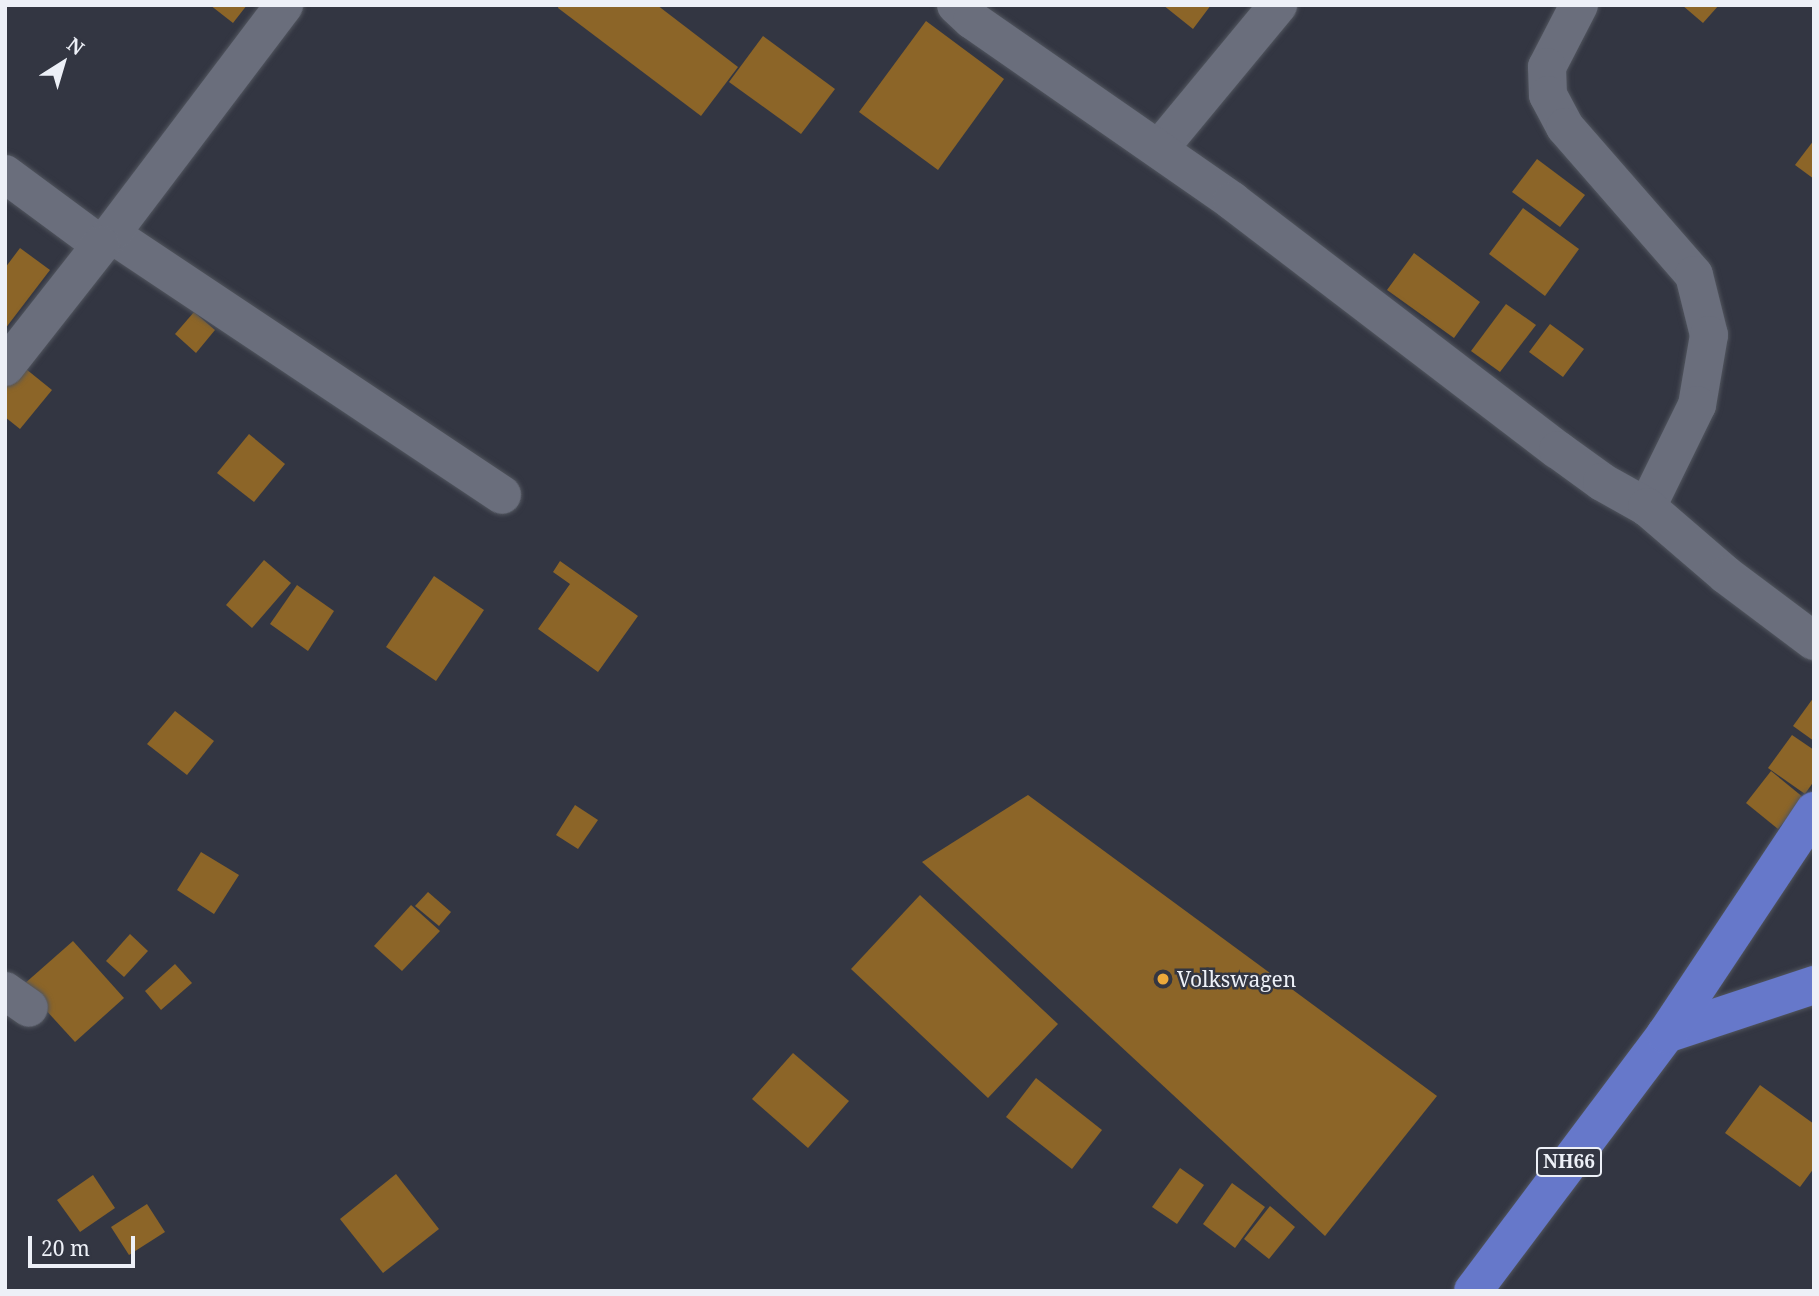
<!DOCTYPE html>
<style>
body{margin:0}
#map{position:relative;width:1819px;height:1296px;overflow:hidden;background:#333642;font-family:"Noto Serif",serif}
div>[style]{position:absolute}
.building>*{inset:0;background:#8c6528}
.roads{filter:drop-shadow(0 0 2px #51555e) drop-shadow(0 0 2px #51555e)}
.minor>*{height:38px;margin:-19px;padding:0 19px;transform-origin:19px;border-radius:19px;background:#6a6e7c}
.tertiary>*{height:38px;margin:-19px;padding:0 19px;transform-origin:19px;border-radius:19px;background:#6a6e7c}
.trunk>*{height:38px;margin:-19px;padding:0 19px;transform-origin:19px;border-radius:19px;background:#6678ca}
.dots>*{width:19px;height:19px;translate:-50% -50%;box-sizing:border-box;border:4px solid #333642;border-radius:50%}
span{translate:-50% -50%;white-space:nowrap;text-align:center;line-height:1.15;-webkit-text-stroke:5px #333642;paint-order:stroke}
.shield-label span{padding:2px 5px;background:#333642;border:2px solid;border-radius:5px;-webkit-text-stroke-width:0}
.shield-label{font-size:19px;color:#edf0f7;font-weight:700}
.poi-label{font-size:21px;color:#edf0f7}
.left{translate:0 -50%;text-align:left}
.frame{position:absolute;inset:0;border:7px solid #edf0f7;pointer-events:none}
.north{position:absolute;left:28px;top:28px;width:70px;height:70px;-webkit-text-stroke:5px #333642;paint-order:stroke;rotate:37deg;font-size:19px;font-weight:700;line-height:28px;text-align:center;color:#edf0f7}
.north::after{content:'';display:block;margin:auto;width:24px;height:32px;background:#edf0f7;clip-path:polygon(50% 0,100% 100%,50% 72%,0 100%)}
.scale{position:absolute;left:28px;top:1236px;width:107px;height:32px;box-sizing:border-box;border:4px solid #edf0f7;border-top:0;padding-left:9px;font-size:21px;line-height:24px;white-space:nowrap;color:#edf0f7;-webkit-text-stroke:5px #333642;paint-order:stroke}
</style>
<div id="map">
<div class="building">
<i style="clip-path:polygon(210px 5px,247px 5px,233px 23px)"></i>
<i style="clip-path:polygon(559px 5px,657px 5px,738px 67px,701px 116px,558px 8px)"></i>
<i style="clip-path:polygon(1163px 5px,1211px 5px,1193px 29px)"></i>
<i style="clip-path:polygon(1682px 5px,1719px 5px,1703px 23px)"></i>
<i style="clip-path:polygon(926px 21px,1004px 79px,938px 170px,859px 112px)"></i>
<i style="clip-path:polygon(763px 36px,835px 89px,801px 134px,729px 82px)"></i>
<i style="clip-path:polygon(1814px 140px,1814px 179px,1795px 165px)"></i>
<i style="clip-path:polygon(1537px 159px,1585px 195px,1560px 227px,1512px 192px)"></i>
<i style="clip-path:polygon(1523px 208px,1579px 249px,1545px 296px,1489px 254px)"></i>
<i style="clip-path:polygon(20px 248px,50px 270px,5px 329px,5px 268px)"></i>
<i style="clip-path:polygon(1414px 253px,1480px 302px,1454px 338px,1387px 290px)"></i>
<i style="clip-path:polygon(1506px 304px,1536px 325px,1500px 372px,1471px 351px)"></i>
<i style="clip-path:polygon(194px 312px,215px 330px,196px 353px,175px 334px)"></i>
<i style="clip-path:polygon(1550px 324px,1584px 349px,1563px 377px,1529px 352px)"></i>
<i style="clip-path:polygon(21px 365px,52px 390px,20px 429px,5px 417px,5px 385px)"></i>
<i style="clip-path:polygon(249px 434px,285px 464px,254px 502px,217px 473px)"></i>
<i style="clip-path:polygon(264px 560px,291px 583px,252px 628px,226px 605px)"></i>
<i style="clip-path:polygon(560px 561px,638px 616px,598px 672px,538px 629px,570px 584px,553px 572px)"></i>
<i style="clip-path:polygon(434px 576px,484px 610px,436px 681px,386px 647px)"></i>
<i style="clip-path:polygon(297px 585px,334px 611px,308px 651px,270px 624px)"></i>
<i style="clip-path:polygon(1814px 697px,1814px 741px,1793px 726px)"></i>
<i style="clip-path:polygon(175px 711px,214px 741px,187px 775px,147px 744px)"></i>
<i style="clip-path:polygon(1792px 735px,1814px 750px,1814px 781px,1805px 794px,1768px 768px)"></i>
<i style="clip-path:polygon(1771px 771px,1804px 798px,1778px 829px,1746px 803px)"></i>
<i style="clip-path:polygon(1028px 795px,1437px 1096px,1325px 1236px,922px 862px)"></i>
<i style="clip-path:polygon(575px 805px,598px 820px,578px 849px,556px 835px)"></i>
<i style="clip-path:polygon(201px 852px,239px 875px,214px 914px,177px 890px)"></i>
<i style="clip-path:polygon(428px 892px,451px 912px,439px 926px,415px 906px)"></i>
<i style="clip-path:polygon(920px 895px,1058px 1024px,988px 1098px,851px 969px)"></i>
<i style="clip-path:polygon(411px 905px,440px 931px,402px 971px,374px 946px)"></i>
<i style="clip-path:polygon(130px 934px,148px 951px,124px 977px,106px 961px)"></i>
<i style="clip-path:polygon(73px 941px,124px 998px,75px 1042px,23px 985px)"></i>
<i style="clip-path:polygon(175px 964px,192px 983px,161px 1010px,145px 991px)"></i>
<i style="clip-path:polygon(793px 1053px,849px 1101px,808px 1148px,752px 1099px)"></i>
<i style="clip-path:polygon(1036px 1078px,1102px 1130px,1072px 1169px,1006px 1117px)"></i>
<i style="clip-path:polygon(1760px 1085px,1814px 1124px,1814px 1168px,1800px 1187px,1725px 1133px)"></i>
<i style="clip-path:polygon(1180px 1168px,1204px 1185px,1177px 1224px,1152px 1207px)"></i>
<i style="clip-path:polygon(396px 1174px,439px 1229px,383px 1273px,340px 1219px)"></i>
<i style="clip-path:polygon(93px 1175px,115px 1208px,80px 1232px,57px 1200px)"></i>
<i style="clip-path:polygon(1232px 1183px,1265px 1207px,1235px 1248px,1203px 1224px)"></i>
<i style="clip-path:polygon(147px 1204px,165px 1232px,129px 1255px,111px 1227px)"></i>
<i style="clip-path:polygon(1270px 1206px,1295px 1227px,1269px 1259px,1244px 1239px)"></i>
</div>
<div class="roads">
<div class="minor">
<i style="left:1579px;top:5px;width:70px;rotate:117.3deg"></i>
<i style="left:1547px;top:67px;width:28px;rotate:88deg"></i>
<i style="left:1548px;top:95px;width:36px;rotate:62deg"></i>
<i style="left:1565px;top:127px;width:196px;rotate:48.9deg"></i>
<i style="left:1694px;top:275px;width:62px;rotate:76deg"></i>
<i style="left:1709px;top:335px;width:71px;rotate:99.7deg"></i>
<i style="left:1697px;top:405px;width:114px;rotate:116.1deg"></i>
<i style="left:1159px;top:149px;width:187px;rotate:-50.4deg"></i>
<i style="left:5px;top:174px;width:119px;rotate:36.5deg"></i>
<i style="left:101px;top:245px;width:15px;rotate:-48deg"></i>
<i style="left:111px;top:234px;width:470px;rotate:33.7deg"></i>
<i style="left:111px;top:234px;width:287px;rotate:-52.9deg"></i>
<i style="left:5px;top:367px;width:155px;rotate:-51.8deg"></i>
<i style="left:5px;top:991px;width:29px;rotate:35deg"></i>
</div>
<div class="tertiary">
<i style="left:956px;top:5px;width:22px;rotate:43deg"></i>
<i style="left:972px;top:20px;width:317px;rotate:34.8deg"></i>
<i style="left:1232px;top:201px;width:410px;rotate:37.4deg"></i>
<i style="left:1558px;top:450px;width:54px;rotate:36deg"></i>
<i style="left:1602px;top:482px;width:51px;rotate:29.1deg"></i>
<i style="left:1647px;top:507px;width:104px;rotate:40.7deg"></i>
<i style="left:1726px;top:575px;width:110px;rotate:36.9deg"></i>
</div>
<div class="trunk">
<i style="left:1666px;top:1034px;width:156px;rotate:-18.3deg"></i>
<i style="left:1473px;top:1291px;width:321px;rotate:-53.1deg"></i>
<i style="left:1666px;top:1034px;width:268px;rotate:-56.4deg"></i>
</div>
</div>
<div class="dots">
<i style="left:1163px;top:979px;background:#eca93a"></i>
</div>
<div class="shield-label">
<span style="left:1569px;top:1162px">NH66</span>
</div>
<div class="poi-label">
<span class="left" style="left:1177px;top:979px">Volkswagen</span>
</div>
<div class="frame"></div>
<div class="north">N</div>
<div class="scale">20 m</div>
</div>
